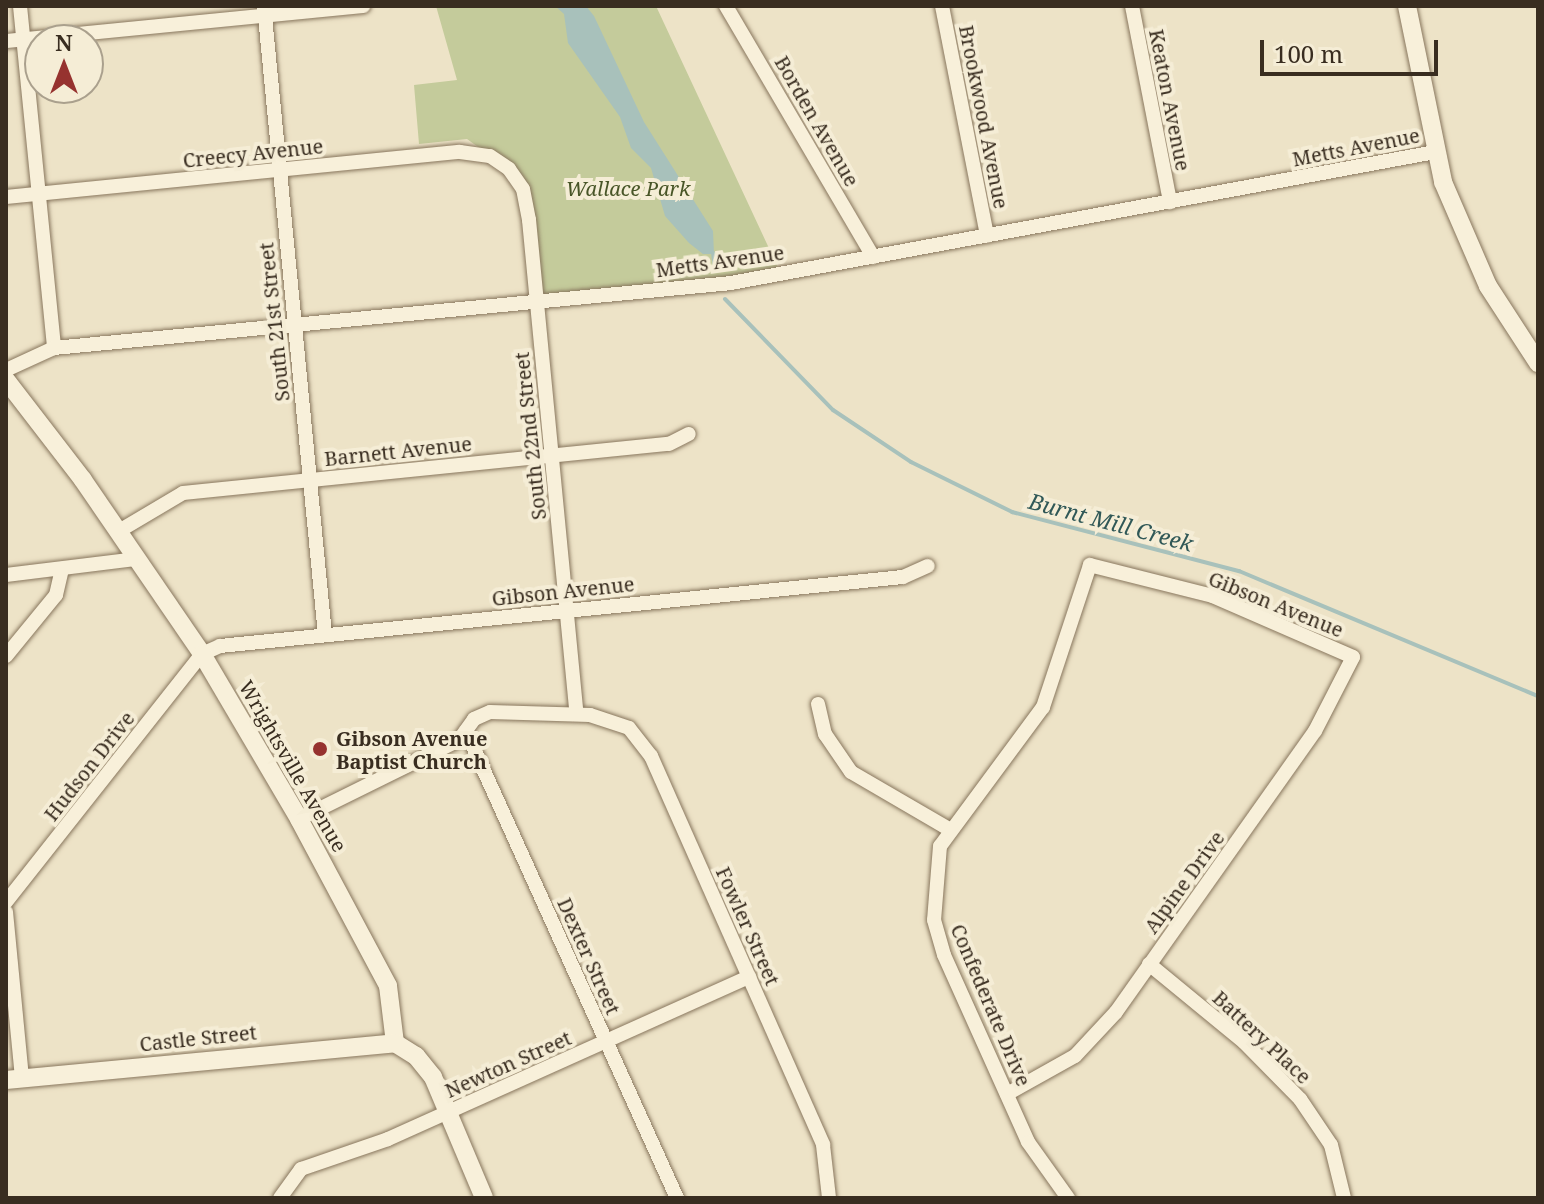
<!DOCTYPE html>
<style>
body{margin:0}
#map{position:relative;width:1544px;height:1204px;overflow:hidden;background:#ede3c7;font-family:"Noto Serif",serif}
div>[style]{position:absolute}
.green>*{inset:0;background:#c4cb9b}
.water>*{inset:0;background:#a8c1bb}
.stream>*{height:4px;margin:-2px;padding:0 2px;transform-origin:2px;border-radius:2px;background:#a8c1bb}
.roads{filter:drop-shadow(0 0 2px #88765d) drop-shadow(0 0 2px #88765d)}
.minor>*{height:14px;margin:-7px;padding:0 7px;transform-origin:7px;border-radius:7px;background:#f8f0da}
.tertiary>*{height:18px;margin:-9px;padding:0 9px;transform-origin:9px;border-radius:9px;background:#f8f0da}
.dots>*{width:22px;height:22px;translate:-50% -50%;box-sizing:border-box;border:4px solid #f5edd6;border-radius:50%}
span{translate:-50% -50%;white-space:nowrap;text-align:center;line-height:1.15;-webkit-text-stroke:8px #f5edd6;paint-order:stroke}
.street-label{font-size:20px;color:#392d20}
.park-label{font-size:20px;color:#485527;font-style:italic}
.poi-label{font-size:20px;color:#392d20;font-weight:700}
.left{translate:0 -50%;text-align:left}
.water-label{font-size:22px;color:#305857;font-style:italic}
.frame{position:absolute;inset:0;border:8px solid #392d20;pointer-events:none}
.north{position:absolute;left:24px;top:24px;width:80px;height:80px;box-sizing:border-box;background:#f5edd6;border:2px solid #aaa08d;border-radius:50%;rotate:0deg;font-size:22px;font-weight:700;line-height:32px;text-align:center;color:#392d20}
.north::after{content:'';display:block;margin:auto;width:28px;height:36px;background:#96322f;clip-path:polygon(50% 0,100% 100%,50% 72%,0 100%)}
.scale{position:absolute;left:1260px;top:40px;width:178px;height:36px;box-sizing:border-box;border:4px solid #392d20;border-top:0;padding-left:10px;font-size:24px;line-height:28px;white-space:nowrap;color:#392d20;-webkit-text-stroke:6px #f5edd6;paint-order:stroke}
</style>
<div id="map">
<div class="green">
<i style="clip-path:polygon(436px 6px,656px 6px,781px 274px,537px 302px,527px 202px,509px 169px,467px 139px,419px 144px,414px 85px,457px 80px)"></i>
</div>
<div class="water">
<i style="clip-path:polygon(555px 6px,586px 6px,594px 16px,644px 122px,713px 231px,714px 254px,703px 254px,689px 243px,665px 216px,651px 168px,631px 148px,620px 117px,568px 43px,564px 14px)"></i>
</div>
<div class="stream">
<i style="left:713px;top:253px;width:14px;rotate:82deg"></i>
<i style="left:725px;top:299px;width:155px;rotate:45.8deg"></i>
<i style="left:833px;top:410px;width:94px;rotate:33.7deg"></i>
<i style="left:911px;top:462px;width:113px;rotate:26.3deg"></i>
<i style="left:1012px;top:512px;width:235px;rotate:14.6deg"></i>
<i style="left:1239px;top:571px;width:324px;rotate:22.7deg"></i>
</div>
<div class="roads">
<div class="minor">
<i style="left:20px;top:6px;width:344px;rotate:84.3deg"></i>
<i style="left:264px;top:6px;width:632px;rotate:84.46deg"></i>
<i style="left:726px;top:6px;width:291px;rotate:59.6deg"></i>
<i style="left:942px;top:6px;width:234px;rotate:78.9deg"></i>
<i style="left:1132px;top:6px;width:200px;rotate:79deg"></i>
<i style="left:6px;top:41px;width:359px;rotate:-5.6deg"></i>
<i style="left:6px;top:197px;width:456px;rotate:-5.7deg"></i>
<i style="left:460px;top:152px;width:30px;rotate:8deg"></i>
<i style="left:490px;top:156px;width:23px;rotate:34deg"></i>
<i style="left:509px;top:169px;width:24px;rotate:55deg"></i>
<i style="left:523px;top:189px;width:32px;rotate:79deg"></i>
<i style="left:529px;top:220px;width:496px;rotate:84.5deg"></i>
<i style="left:6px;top:370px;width:53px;rotate:-24.6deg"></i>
<i style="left:54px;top:348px;width:680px;rotate:-5.48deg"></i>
<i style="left:731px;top:283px;width:716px;rotate:-10.54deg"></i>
<i style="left:119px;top:531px;width:74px;rotate:-30.7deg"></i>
<i style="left:183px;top:493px;width:488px;rotate:-5.8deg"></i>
<i style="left:669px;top:444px;width:22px;rotate:-27deg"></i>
<i style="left:6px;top:575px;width:132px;rotate:-7deg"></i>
<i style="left:6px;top:656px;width:79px;rotate:-50.7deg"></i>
<i style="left:56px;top:595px;width:27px;rotate:-77deg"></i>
<i style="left:818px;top:704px;width:31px;rotate:77deg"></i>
<i style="left:825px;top:734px;width:46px;rotate:55.6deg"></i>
<i style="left:851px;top:772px;width:113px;rotate:30.2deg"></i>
<i style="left:466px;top:731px;width:512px;rotate:65.69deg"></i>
<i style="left:299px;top:819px;width:178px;rotate:-26.3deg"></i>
<i style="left:459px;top:740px;width:26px;rotate:-54deg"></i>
<i style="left:474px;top:719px;width:17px;rotate:-24deg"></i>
<i style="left:490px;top:712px;width:100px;rotate:1.7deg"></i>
<i style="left:590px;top:715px;width:41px;rotate:18.4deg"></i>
<i style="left:629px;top:728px;width:36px;rotate:52deg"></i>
<i style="left:651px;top:756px;width:425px;rotate:66.1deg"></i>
<i style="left:823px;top:1145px;width:53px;rotate:83.5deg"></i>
<i style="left:6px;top:902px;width:316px;rotate:-51.7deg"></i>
<i style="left:202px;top:654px;width:20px;rotate:-24deg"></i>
<i style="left:220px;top:646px;width:686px;rotate:-5.77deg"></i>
<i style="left:903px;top:577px;width:27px;rotate:-24deg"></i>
<i style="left:6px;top:912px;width:167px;rotate:84.5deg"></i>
<i style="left:1149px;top:964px;width:123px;rotate:39.4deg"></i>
<i style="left:1244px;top:1042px;width:80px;rotate:45.5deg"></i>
<i style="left:1300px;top:1099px;width:55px;rotate:56deg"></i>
<i style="left:1331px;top:1145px;width:55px;rotate:76.2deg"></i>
<i style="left:1007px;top:1094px;width:78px;rotate:-29.2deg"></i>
<i style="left:1075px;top:1056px;width:60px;rotate:-47deg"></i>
<i style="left:1116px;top:1012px;width:344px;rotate:-54.7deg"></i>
<i style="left:1315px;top:731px;width:83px;rotate:-62.8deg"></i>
<i style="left:1353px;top:657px;width:153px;rotate:-156.5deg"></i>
<i style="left:1213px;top:596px;width:127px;rotate:-165.9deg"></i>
<i style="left:1090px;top:565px;width:150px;rotate:108.3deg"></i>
<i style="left:1043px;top:707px;width:173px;rotate:126.5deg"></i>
<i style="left:940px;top:846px;width:74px;rotate:94.6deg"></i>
<i style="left:934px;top:920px;width:36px;rotate:74deg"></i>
<i style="left:944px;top:955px;width:205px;rotate:65.8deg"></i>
<i style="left:1028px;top:1142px;width:69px;rotate:54.5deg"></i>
<i style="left:280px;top:1198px;width:36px;rotate:-54deg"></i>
<i style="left:301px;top:1169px;width:92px;rotate:-19deg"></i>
<i style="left:388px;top:1139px;width:396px;rotate:-24.2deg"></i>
</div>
<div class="tertiary">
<i style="left:1407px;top:6px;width:180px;rotate:78.4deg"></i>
<i style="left:1443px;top:182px;width:113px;rotate:66.6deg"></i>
<i style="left:1488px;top:286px;width:92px;rotate:57deg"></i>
<i style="left:6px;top:380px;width:126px;rotate:52.4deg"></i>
<i style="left:83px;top:480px;width:211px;rotate:55.6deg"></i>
<i style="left:202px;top:654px;width:191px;rotate:59.5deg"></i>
<i style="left:299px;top:819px;width:189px;rotate:61.9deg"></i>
<i style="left:388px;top:986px;width:57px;rotate:83deg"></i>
<i style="left:6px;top:1080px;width:391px;rotate:-5.4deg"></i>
<i style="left:395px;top:1043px;width:25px;rotate:32deg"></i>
<i style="left:416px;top:1056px;width:27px;rotate:51deg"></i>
<i style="left:433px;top:1077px;width:131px;rotate:67.1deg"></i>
</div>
</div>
<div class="dots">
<i style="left:320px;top:749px;background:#96322f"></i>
</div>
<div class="street-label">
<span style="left:1170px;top:100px;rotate:79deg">Keaton Avenue</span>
<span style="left:984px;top:117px;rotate:79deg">Brookwood Avenue</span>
<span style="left:817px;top:121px;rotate:60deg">Borden Avenue</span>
<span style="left:1356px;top:147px;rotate:-11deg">Metts Avenue</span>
<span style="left:253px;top:153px;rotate:-6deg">Creecy Avenue</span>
<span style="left:720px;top:261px;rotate:-8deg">Metts Avenue</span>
<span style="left:274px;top:322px;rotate:-96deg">South 21st Street</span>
<span style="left:530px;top:436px;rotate:-96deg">South 22nd Street</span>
<span style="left:398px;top:451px;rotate:-6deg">Barnett Avenue</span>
<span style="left:563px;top:591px;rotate:-6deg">Gibson Avenue</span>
<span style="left:1276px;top:604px;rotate:22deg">Gibson Avenue</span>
<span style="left:89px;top:766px;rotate:-52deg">Hudson Drive</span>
<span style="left:293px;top:766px;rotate:60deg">Wrightsville Avenue</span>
<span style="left:1184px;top:882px;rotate:-54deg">Alpine Drive</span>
<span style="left:748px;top:926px;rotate:66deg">Fowler Street</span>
<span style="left:589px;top:956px;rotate:66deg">Dexter Street</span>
<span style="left:991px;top:1005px;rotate:67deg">Confederate Drive</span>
<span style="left:1262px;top:1037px;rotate:43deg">Battery Place</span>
<span style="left:198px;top:1038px;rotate:-6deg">Castle Street</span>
<span style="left:508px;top:1064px;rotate:-24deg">Newton Street</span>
</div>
<div class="park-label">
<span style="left:628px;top:188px">Wallace Park</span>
</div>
<div class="poi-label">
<span class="left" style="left:336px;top:750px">Gibson Avenue<br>Baptist Church</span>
</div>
<div class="water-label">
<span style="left:1111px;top:522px;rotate:15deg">Burnt Mill Creek</span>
</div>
<div class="frame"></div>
<div class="north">N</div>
<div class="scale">100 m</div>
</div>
